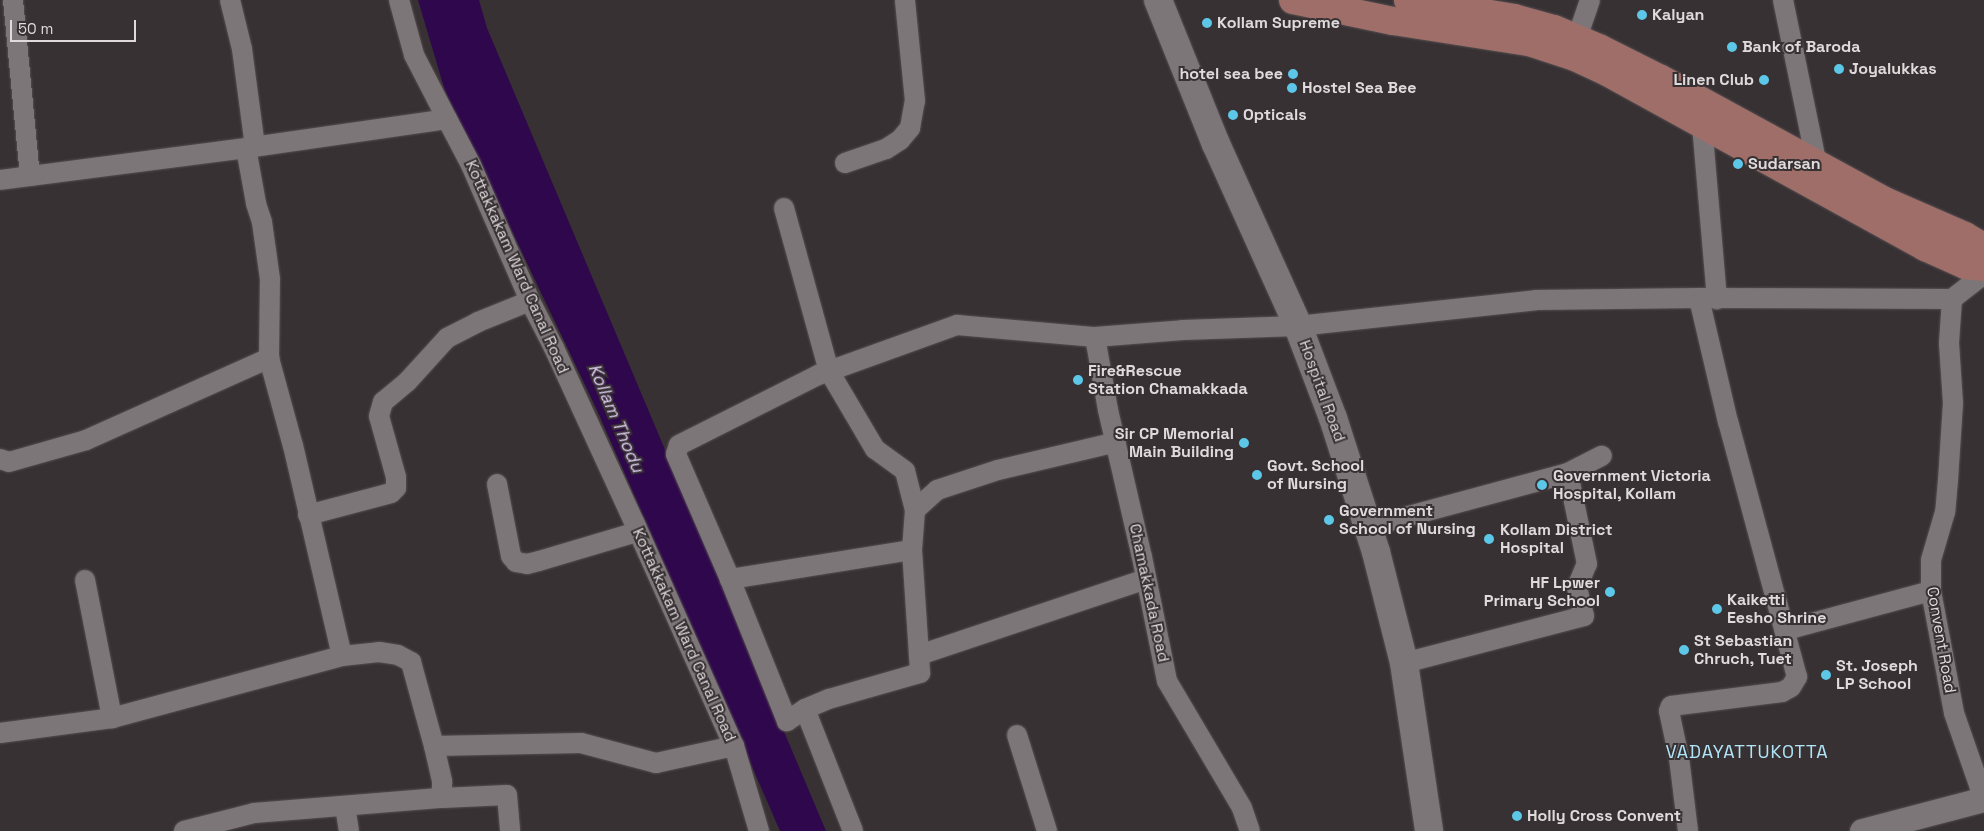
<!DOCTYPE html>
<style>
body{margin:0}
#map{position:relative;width:1984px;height:831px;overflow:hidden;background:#383133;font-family:"Space Grotesk",sans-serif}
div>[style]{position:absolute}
.water>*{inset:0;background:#2f074c}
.roads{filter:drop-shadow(0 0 1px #554f51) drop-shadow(0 0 1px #554f51)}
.minor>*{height:20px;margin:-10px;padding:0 10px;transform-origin:10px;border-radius:10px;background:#7d7678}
.tertiary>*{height:25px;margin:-12.5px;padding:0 12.5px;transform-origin:12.5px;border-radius:12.5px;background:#7d7678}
.secondary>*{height:28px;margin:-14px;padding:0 14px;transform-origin:14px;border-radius:14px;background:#7d7678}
.primary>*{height:28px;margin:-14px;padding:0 14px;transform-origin:14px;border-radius:14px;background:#9f6e68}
.dots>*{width:14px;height:14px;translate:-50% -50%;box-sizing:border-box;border:2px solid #383133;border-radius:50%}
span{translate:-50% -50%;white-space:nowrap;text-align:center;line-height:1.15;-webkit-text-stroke:4px #383133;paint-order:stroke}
.poi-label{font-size:16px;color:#dfdbdc;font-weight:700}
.left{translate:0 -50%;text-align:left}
.right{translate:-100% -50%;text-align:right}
.street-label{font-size:16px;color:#dfdbdc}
.water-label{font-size:18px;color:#dccaf3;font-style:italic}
.neighbourhood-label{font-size:18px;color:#b0e5f8;letter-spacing:1px}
.scale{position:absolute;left:10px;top:20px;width:126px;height:22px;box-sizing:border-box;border:2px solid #dfdbdc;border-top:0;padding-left:6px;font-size:15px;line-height:18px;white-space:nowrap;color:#dfdbdc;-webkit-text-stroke:4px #383133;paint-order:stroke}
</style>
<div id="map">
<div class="water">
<i style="clip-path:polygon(418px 0,479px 0,487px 28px,826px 831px,780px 831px,597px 410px,445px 91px)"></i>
</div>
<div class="roads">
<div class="minor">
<i style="left:13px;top:0;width:177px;rotate:84.5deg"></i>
<i style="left:230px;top:0;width:50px;rotate:76.2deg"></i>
<i style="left:242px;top:49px;width:98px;rotate:82.4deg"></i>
<i style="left:399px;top:0;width:57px;rotate:74.7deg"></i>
<i style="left:414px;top:55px;width:72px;rotate:62.7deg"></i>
<i style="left:1783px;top:0;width:168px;rotate:78.4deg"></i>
<i style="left:1577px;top:38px;width:40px;rotate:-71.1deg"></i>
<i style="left:1702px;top:124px;width:176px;rotate:85.1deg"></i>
<i style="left:845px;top:163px;width:43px;rotate:-18.9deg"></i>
<i style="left:886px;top:149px;width:17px;rotate:-33deg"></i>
<i style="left:900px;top:140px;width:16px;rotate:-50deg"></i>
<i style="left:910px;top:128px;width:27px;rotate:-80deg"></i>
<i style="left:915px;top:101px;width:101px;rotate:-95.7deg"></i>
<i style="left:0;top:180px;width:248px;rotate:-7.4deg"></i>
<i style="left:246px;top:148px;width:203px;rotate:-8.2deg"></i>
<i style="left:447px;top:119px;width:52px;rotate:62.4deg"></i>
<i style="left:471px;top:165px;width:148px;rotate:66.5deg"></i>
<i style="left:530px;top:301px;width:53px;rotate:62.9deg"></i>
<i style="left:554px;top:348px;width:194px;rotate:65.3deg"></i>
<i style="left:635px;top:524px;width:243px;rotate:66deg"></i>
<i style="left:734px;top:746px;width:89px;rotate:73.6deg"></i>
<i style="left:784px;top:208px;width:169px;rotate:74.6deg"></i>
<i style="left:829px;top:371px;width:91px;rotate:59.5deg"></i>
<i style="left:875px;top:449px;width:37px;rotate:36deg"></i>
<i style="left:905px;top:471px;width:40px;rotate:75.6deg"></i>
<i style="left:915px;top:510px;width:40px;rotate:94.3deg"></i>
<i style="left:912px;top:550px;width:105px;rotate:86.2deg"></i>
<i style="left:1952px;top:299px;width:44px;rotate:93.9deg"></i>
<i style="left:1949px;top:343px;width:60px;rotate:86.2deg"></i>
<i style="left:1953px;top:403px;width:77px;rotate:93.7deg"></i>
<i style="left:1948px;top:480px;width:32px;rotate:95deg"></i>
<i style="left:1945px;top:512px;width:50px;rotate:106.3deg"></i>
<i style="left:1931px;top:560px;width:31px;rotate:90deg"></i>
<i style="left:1931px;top:591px;width:124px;rotate:79.3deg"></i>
<i style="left:1954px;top:713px;width:91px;rotate:70.8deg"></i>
<i style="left:1095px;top:337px;width:74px;rotate:79.9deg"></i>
<i style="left:1108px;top:410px;width:151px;rotate:77deg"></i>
<i style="left:1142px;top:557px;width:126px;rotate:78.6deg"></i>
<i style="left:1167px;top:681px;width:147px;rotate:59.4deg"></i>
<i style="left:1242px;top:808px;width:24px;rotate:71deg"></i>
<i style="left:0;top:459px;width:9px;rotate:18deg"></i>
<i style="left:9px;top:462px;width:80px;rotate:-15.9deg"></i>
<i style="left:86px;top:440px;width:201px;rotate:-24.1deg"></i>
<i style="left:497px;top:484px;width:73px;rotate:79deg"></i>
<i style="left:511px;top:556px;width:8px;rotate:50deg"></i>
<i style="left:516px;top:562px;width:11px;rotate:10deg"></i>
<i style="left:527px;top:564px;width:12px;rotate:-14deg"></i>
<i style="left:539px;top:561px;width:102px;rotate:-16.5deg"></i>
<i style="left:915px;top:510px;width:30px;rotate:-42deg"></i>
<i style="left:937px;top:490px;width:64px;rotate:-18.2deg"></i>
<i style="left:998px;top:470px;width:121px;rotate:-13.3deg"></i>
<i style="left:308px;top:515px;width:86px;rotate:-14.8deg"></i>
<i style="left:391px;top:493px;width:7px;rotate:-45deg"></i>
<i style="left:396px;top:488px;width:11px;rotate:-90deg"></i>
<i style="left:396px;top:477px;width:63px;rotate:-105.6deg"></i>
<i style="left:379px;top:416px;width:15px;rotate:-74deg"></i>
<i style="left:383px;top:402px;width:31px;rotate:-40deg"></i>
<i style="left:407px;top:382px;width:59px;rotate:-47.7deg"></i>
<i style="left:447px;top:338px;width:35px;rotate:-27deg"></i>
<i style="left:478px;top:322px;width:56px;rotate:-22deg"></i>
<i style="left:1368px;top:527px;width:207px;rotate:-15.1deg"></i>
<i style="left:730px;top:579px;width:184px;rotate:-9.1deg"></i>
<i style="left:85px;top:580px;width:141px;rotate:78.9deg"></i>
<i style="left:1786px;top:630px;width:150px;rotate:-15.1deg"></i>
<i style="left:342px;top:656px;width:37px;rotate:-6deg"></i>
<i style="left:379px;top:652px;width:19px;rotate:9deg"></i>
<i style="left:398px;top:655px;width:15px;rotate:28deg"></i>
<i style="left:411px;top:662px;width:87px;rotate:74.7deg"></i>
<i style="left:434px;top:746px;width:37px;rotate:77deg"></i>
<i style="left:442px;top:782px;width:16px;rotate:90deg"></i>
<i style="left:442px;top:798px;width:65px;rotate:-2.6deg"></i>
<i style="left:507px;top:795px;width:36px;rotate:85deg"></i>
<i style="left:1404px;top:663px;width:186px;rotate:-14.6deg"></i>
<i style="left:1584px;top:616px;width:30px;rotate:-104deg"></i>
<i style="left:1577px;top:587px;width:25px;rotate:-67deg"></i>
<i style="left:1587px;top:564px;width:93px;rotate:-101.8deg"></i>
<i style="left:1568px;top:473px;width:38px;rotate:-27deg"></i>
<i style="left:805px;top:709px;width:26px;rotate:-23deg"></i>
<i style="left:829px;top:699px;width:95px;rotate:-15.9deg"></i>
<i style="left:920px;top:673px;width:18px;rotate:-93deg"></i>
<i style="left:919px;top:655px;width:239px;rotate:-18.5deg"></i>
<i style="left:0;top:733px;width:113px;rotate:-7.6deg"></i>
<i style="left:112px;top:718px;width:238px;rotate:-15.1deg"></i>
<i style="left:342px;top:656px;width:216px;rotate:-103.1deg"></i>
<i style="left:293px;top:446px;width:91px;rotate:-105.3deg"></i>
<i style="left:269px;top:358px;width:79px;rotate:-89.3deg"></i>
<i style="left:270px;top:279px;width:58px;rotate:-98deg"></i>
<i style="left:262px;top:222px;width:20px;rotate:-108deg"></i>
<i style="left:256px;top:203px;width:56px;rotate:-100.3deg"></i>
<i style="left:1017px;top:735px;width:101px;rotate:72.6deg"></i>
<i style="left:434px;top:746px;width:147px;rotate:-1.2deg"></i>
<i style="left:581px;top:743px;width:78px;rotate:14.9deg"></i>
<i style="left:656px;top:763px;width:80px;rotate:-12.3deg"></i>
<i style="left:345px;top:806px;width:25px;rotate:81deg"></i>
<i style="left:184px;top:831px;width:72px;rotate:-14.4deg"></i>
<i style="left:254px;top:813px;width:189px;rotate:-4.6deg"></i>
<i style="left:853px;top:831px;width:131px;rotate:-111.5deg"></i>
<i style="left:805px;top:709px;width:22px;rotate:146deg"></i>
<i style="left:787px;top:721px;width:153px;rotate:-111.9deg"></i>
<i style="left:730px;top:579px;width:136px;rotate:-113.4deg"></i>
<i style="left:676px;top:454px;width:9px;rotate:-72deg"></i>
<i style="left:679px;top:445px;width:156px;rotate:-26.7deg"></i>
<i style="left:818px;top:375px;width:148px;rotate:-19.8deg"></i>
<i style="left:957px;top:325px;width:139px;rotate:5deg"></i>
<i style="left:1095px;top:337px;width:88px;rotate:-4.5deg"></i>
<i style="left:1183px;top:330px;width:115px;rotate:-2deg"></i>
<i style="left:1298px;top:326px;width:239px;rotate:-6.2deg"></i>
<i style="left:1536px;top:300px;width:163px;rotate:-0.7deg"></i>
<i style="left:1699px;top:298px;width:253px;rotate:0.2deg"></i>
<i style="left:1952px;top:299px;width:41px;rotate:-38deg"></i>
<i style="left:1688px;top:831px;width:74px;rotate:-97deg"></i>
<i style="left:1679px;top:758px;width:48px;rotate:-102deg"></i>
<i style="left:1669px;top:711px;width:5px;rotate:-68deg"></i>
<i style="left:1671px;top:706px;width:112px;rotate:-7.2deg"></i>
<i style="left:1782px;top:692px;width:10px;rotate:-29deg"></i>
<i style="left:1791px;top:687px;width:12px;rotate:-59deg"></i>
<i style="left:1797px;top:677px;width:264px;rotate:-105.1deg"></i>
<i style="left:1728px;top:422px;width:127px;rotate:-103.2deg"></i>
</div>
<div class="tertiary">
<i style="left:1862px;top:831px;width:126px;rotate:-14.7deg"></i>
</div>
<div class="secondary">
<i style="left:1158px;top:0;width:155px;rotate:68.1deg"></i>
<i style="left:1216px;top:144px;width:200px;rotate:65.7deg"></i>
<i style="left:1298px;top:326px;width:98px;rotate:69.2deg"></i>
<i style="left:1333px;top:418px;width:141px;rotate:72.2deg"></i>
<i style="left:1376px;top:552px;width:114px;rotate:75.8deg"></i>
<i style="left:1404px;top:663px;width:170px;rotate:81.5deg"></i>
</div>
<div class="primary">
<i style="left:1293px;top:0;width:102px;rotate:11.9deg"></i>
<i style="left:1393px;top:21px;width:138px;rotate:8.8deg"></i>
<i style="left:1529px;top:42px;width:48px;rotate:18.1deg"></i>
<i style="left:1575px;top:57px;width:35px;rotate:25deg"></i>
<i style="left:1607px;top:72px;width:363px;rotate:28.8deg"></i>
<i style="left:1925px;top:247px;width:44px;rotate:24.2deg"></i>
<i style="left:1965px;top:265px;width:19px;rotate:6deg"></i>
<i style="left:1408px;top:0;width:108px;rotate:9.6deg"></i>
<i style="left:1514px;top:18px;width:41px;rotate:15.4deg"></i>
<i style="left:1554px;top:29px;width:49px;rotate:22.9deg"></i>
<i style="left:1599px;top:48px;width:69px;rotate:26.6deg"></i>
<i style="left:1661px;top:79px;width:255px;rotate:28.6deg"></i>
<i style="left:1885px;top:201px;width:87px;rotate:23.6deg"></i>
<i style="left:1965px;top:236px;width:22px;rotate:30deg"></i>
</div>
</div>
<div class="dots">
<i style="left:1642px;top:15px;background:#5dc7e8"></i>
<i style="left:1207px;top:23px;background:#5dc7e8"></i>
<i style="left:1732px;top:47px;background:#5dc7e8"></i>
<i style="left:1839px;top:69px;background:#5dc7e8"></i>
<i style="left:1293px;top:74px;background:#5dc7e8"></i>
<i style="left:1764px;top:80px;background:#5dc7e8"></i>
<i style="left:1292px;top:88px;background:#5dc7e8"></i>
<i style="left:1233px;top:115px;background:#5dc7e8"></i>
<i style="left:1738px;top:164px;background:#5dc7e8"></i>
<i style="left:1078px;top:380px;background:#5dc7e8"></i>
<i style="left:1244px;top:443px;background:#5dc7e8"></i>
<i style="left:1257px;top:475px;background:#5dc7e8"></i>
<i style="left:1542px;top:485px;background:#5dc7e8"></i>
<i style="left:1329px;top:520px;background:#5dc7e8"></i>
<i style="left:1489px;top:539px;background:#5dc7e8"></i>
<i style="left:1610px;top:592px;background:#5dc7e8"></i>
<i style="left:1717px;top:609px;background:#5dc7e8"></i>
<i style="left:1684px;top:650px;background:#5dc7e8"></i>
<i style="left:1826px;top:675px;background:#5dc7e8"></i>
<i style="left:1517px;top:816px;background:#5dc7e8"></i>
</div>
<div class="poi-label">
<span class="left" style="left:1652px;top:15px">Kalyan</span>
<span class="left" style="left:1217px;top:23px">Kollam Supreme</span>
<span class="left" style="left:1742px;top:47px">Bank of Baroda</span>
<span class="left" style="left:1849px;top:69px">Joyalukkas</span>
<span class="right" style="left:1283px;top:74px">hotel sea bee</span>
<span class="right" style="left:1754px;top:80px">Linen Club</span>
<span class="left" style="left:1302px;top:88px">Hostel Sea Bee</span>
<span class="left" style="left:1243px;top:115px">Opticals</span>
<span class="left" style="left:1748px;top:164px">Sudarsan</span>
<span class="left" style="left:1088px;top:380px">Fire&amp;Rescue<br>Station Chamakkada</span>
<span class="right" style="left:1234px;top:443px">Sir CP Memorial<br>Main Building</span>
<span class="left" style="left:1267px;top:475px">Govt. School<br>of Nursing</span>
<span class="left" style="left:1553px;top:485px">Government Victoria<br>Hospital, Kollam</span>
<span class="left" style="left:1339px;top:520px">Government<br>School of Nursing</span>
<span class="left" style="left:1500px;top:539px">Kollam District<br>Hospital</span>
<span class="right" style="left:1600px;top:592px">HF Lpwer<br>Primary School</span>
<span class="left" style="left:1727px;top:609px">Kaiketti<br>Eesho Shrine</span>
<span class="left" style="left:1694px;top:650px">St Sebastian<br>Chruch, Tuet</span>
<span class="left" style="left:1836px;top:675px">St. Joseph<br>LP School</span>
<span class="left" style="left:1527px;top:816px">Holly Cross Convent</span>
</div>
<div class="street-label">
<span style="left:517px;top:267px;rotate:66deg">Kottakkakam Ward Canal Road</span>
<span style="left:1322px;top:391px;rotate:70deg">Hospital Road</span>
<span style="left:1149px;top:593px;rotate:78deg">Chamakkada Road</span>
<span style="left:684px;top:635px;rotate:66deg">Kottakkakam Ward Canal Road</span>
<span style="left:1941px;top:640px;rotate:80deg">Convent Road</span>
</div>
<div class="water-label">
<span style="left:616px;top:418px;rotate:67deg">Kollam Thodu</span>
</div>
<div class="neighbourhood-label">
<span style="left:1747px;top:752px">VADAYATTUKOTTA</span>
</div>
<div class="scale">50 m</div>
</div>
